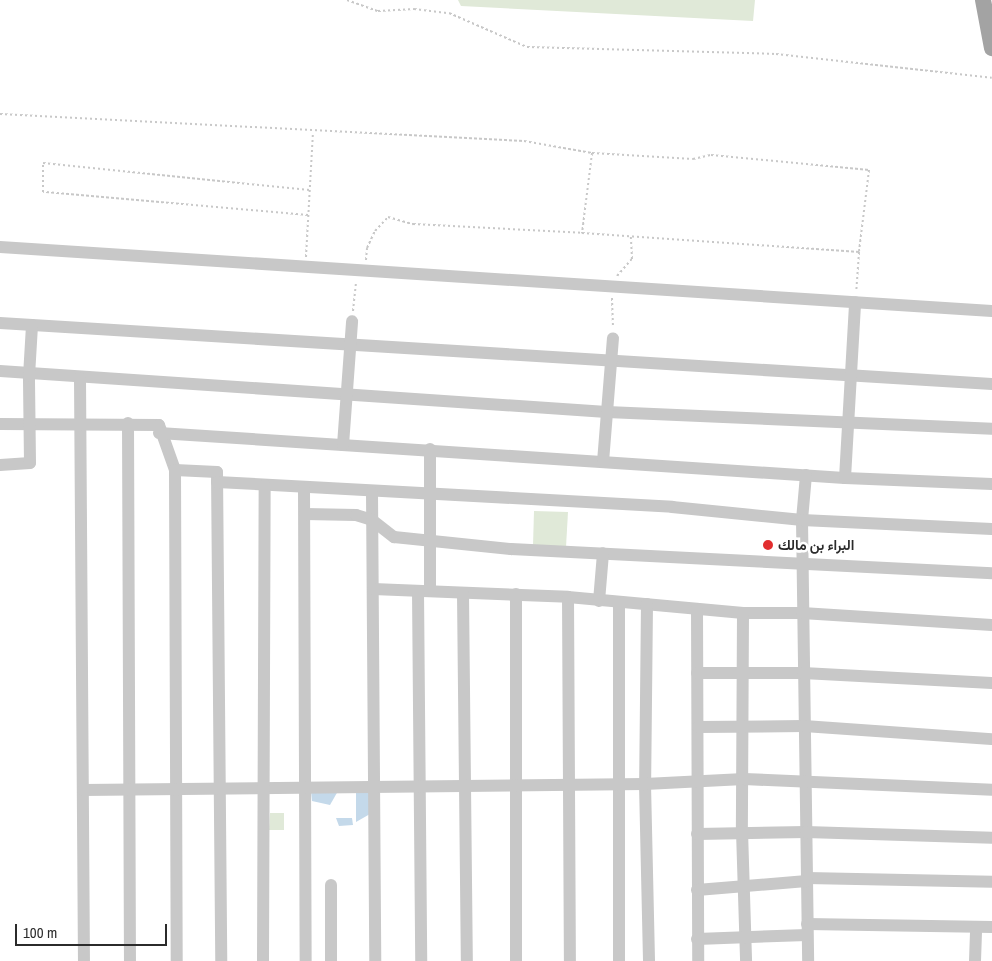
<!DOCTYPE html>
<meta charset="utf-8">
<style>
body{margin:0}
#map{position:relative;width:992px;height:961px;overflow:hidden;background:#fff;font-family:"Archivo Narrow",Vazirmatn,sans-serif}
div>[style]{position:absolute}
.green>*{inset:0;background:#e0e9d8}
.water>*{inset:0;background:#c4d9ea}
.path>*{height:2px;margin-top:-1px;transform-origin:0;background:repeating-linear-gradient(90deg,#c8c8c8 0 2.5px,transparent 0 5px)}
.minor>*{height:12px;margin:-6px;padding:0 6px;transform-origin:6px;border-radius:6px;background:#c8c8c8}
.major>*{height:16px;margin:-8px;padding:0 8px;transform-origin:8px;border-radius:8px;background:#a3a3a3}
.dots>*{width:14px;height:14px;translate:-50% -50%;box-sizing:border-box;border:2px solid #fff;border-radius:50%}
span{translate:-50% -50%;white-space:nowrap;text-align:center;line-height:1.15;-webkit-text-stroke:5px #fff;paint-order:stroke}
.poi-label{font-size:14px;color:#2b2b2b;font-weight:700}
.left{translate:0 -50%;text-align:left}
.scale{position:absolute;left:15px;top:924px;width:152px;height:22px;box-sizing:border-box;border:2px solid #2b2b2b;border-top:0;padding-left:6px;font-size:15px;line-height:18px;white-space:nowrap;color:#2b2b2b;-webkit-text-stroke:4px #fff;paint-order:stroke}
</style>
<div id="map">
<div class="green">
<i style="clip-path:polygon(458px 0,755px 0,753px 21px,461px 6px)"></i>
<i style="clip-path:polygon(534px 511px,568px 512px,566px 547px,533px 546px)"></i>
<i style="clip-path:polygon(270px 813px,284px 813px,284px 830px,269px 830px)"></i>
</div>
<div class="water">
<i style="clip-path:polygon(370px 790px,370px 814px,356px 822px,356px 791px)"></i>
<i style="clip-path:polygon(311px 791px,338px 791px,330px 805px,312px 801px)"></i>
<i style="clip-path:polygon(336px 818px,352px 818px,353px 825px,339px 826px)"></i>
</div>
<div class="path">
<i style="left:347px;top:0;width:33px;rotate:20deg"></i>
<i style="left:378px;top:11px;width:36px;rotate:-3deg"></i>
<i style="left:414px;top:9px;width:35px;rotate:7deg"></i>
<i style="left:449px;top:13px;width:85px;rotate:23.6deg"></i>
<i style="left:527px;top:47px;width:249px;rotate:1.6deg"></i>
<i style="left:776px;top:54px;width:217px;rotate:6.3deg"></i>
<i style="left:0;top:114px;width:525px;rotate:2.95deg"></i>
<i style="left:524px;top:141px;width:69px;rotate:10deg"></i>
<i style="left:592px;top:153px;width:81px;rotate:97.1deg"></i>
<i style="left:582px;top:233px;width:278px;rotate:3.9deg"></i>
<i style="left:859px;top:252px;width:39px;rotate:94deg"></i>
<i style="left:592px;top:153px;width:101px;rotate:3.4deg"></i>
<i style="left:693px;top:159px;width:18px;rotate:-13deg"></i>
<i style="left:711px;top:155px;width:159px;rotate:5.4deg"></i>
<i style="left:869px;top:170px;width:82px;rotate:97deg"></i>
<i style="left:308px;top:215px;width:266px;rotate:-175deg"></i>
<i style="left:43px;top:192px;width:29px;rotate:-90deg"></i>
<i style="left:43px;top:163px;width:268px;rotate:5.8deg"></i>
<i style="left:306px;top:257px;width:125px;rotate:-86.8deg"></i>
<i style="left:366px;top:260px;width:12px;rotate:-85deg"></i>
<i style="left:367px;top:248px;width:19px;rotate:-65deg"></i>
<i style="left:375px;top:231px;width:19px;rotate:-47deg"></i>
<i style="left:388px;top:217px;width:26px;rotate:16deg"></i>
<i style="left:413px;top:224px;width:169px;rotate:3deg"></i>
<i style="left:617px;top:276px;width:23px;rotate:-49deg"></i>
<i style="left:632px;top:259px;width:22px;rotate:-93deg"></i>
<i style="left:612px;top:298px;width:28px;rotate:88deg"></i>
<i style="left:353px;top:311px;width:30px;rotate:-84deg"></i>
</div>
<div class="minor">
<i style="left:0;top:247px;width:994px;rotate:3.69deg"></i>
<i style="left:0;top:323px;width:994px;rotate:3.52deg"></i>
<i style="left:0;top:371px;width:608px;rotate:3.86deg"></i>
<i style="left:607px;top:412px;width:385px;rotate:2.5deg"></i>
<i style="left:80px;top:378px;width:583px;rotate:89.61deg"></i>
<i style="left:128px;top:423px;width:538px;rotate:89.79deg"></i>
<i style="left:0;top:424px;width:159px;rotate:0.4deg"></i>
<i style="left:159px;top:425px;width:48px;rotate:70.4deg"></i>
<i style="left:175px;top:470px;width:42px;rotate:2.7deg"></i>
<i style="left:217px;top:472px;width:489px;rotate:89.5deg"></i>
<i style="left:159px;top:433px;width:687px;rotate:3.75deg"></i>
<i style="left:845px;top:478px;width:147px;rotate:2.3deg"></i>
<i style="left:343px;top:445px;width:124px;rotate:-85.8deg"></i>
<i style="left:603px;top:462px;width:124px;rotate:-85.4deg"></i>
<i style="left:0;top:465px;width:30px;rotate:-4deg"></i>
<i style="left:30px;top:463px;width:87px;rotate:-90.7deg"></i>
<i style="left:29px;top:376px;width:51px;rotate:-86.6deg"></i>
<i style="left:175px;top:470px;width:491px;rotate:89.8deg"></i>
<i style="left:806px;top:475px;width:45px;rotate:95.1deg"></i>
<i style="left:802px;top:520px;width:441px;rotate:89.2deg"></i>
<i style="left:845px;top:478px;width:176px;rotate:-86.7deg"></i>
<i style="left:217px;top:482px;width:456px;rotate:3.1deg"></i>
<i style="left:672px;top:507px;width:131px;rotate:5.7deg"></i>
<i style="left:802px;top:520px;width:190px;rotate:2.7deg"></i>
<i style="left:304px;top:488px;width:473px;rotate:89.8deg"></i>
<i style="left:372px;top:492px;width:469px;rotate:89.6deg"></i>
<i style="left:305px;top:514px;width:51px;rotate:1.1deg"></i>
<i style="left:356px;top:515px;width:17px;rotate:17deg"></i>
<i style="left:372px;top:520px;width:28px;rotate:38deg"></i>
<i style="left:394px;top:537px;width:118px;rotate:5.9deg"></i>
<i style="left:511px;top:549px;width:482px;rotate:2.9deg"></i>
<i style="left:373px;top:589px;width:195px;rotate:2.3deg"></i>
<i style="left:568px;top:597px;width:176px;rotate:5.2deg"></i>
<i style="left:743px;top:613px;width:59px"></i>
<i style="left:802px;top:613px;width:190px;rotate:3.6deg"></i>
<i style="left:418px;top:591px;width:370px;rotate:89.5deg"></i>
<i style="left:430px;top:591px;width:142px;rotate:-90deg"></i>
<i style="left:463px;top:594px;width:367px;rotate:89.4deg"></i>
<i style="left:516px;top:594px;width:367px;rotate:90deg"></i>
<i style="left:568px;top:597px;width:364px;rotate:89.7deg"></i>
<i style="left:599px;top:601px;width:48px;rotate:-85.2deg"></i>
<i style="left:619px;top:603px;width:358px;rotate:90deg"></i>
<i style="left:647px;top:604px;width:180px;rotate:90.6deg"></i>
<i style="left:645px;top:784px;width:177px;rotate:88.7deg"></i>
<i style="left:697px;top:609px;width:352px;rotate:89.8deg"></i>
<i style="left:743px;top:613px;width:218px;rotate:90.3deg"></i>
<i style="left:742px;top:831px;width:130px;rotate:88.2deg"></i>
<i style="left:697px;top:673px;width:106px"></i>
<i style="left:803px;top:673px;width:189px;rotate:3deg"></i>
<i style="left:698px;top:727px;width:106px;rotate:-0.5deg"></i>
<i style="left:804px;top:726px;width:188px;rotate:4deg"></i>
<i style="left:83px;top:790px;width:562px;rotate:-0.61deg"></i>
<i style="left:645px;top:784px;width:99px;rotate:-2.9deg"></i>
<i style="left:744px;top:779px;width:248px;rotate:2.5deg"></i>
<i style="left:697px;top:834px;width:109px;rotate:-1.1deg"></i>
<i style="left:806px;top:832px;width:186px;rotate:1.8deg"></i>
<i style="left:807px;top:878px;width:185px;rotate:1.2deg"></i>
<i style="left:331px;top:885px;width:76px;rotate:90deg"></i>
<i style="left:697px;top:890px;width:110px;rotate:-4.7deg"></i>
<i style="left:807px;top:924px;width:185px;rotate:0.9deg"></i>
<i style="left:697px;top:939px;width:110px;rotate:-2.1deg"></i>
<i style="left:263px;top:961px;width:476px;rotate:-89.8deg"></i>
<i style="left:975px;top:961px;width:33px;rotate:-88deg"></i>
</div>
<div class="major">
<i style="left:983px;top:0;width:49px;rotate:79.4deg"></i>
</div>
<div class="dots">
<i style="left:768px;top:545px;background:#e22e2f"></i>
</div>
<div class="poi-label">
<span class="left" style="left:778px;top:545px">البراء بن مالك</span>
</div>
<div class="scale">100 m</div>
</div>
